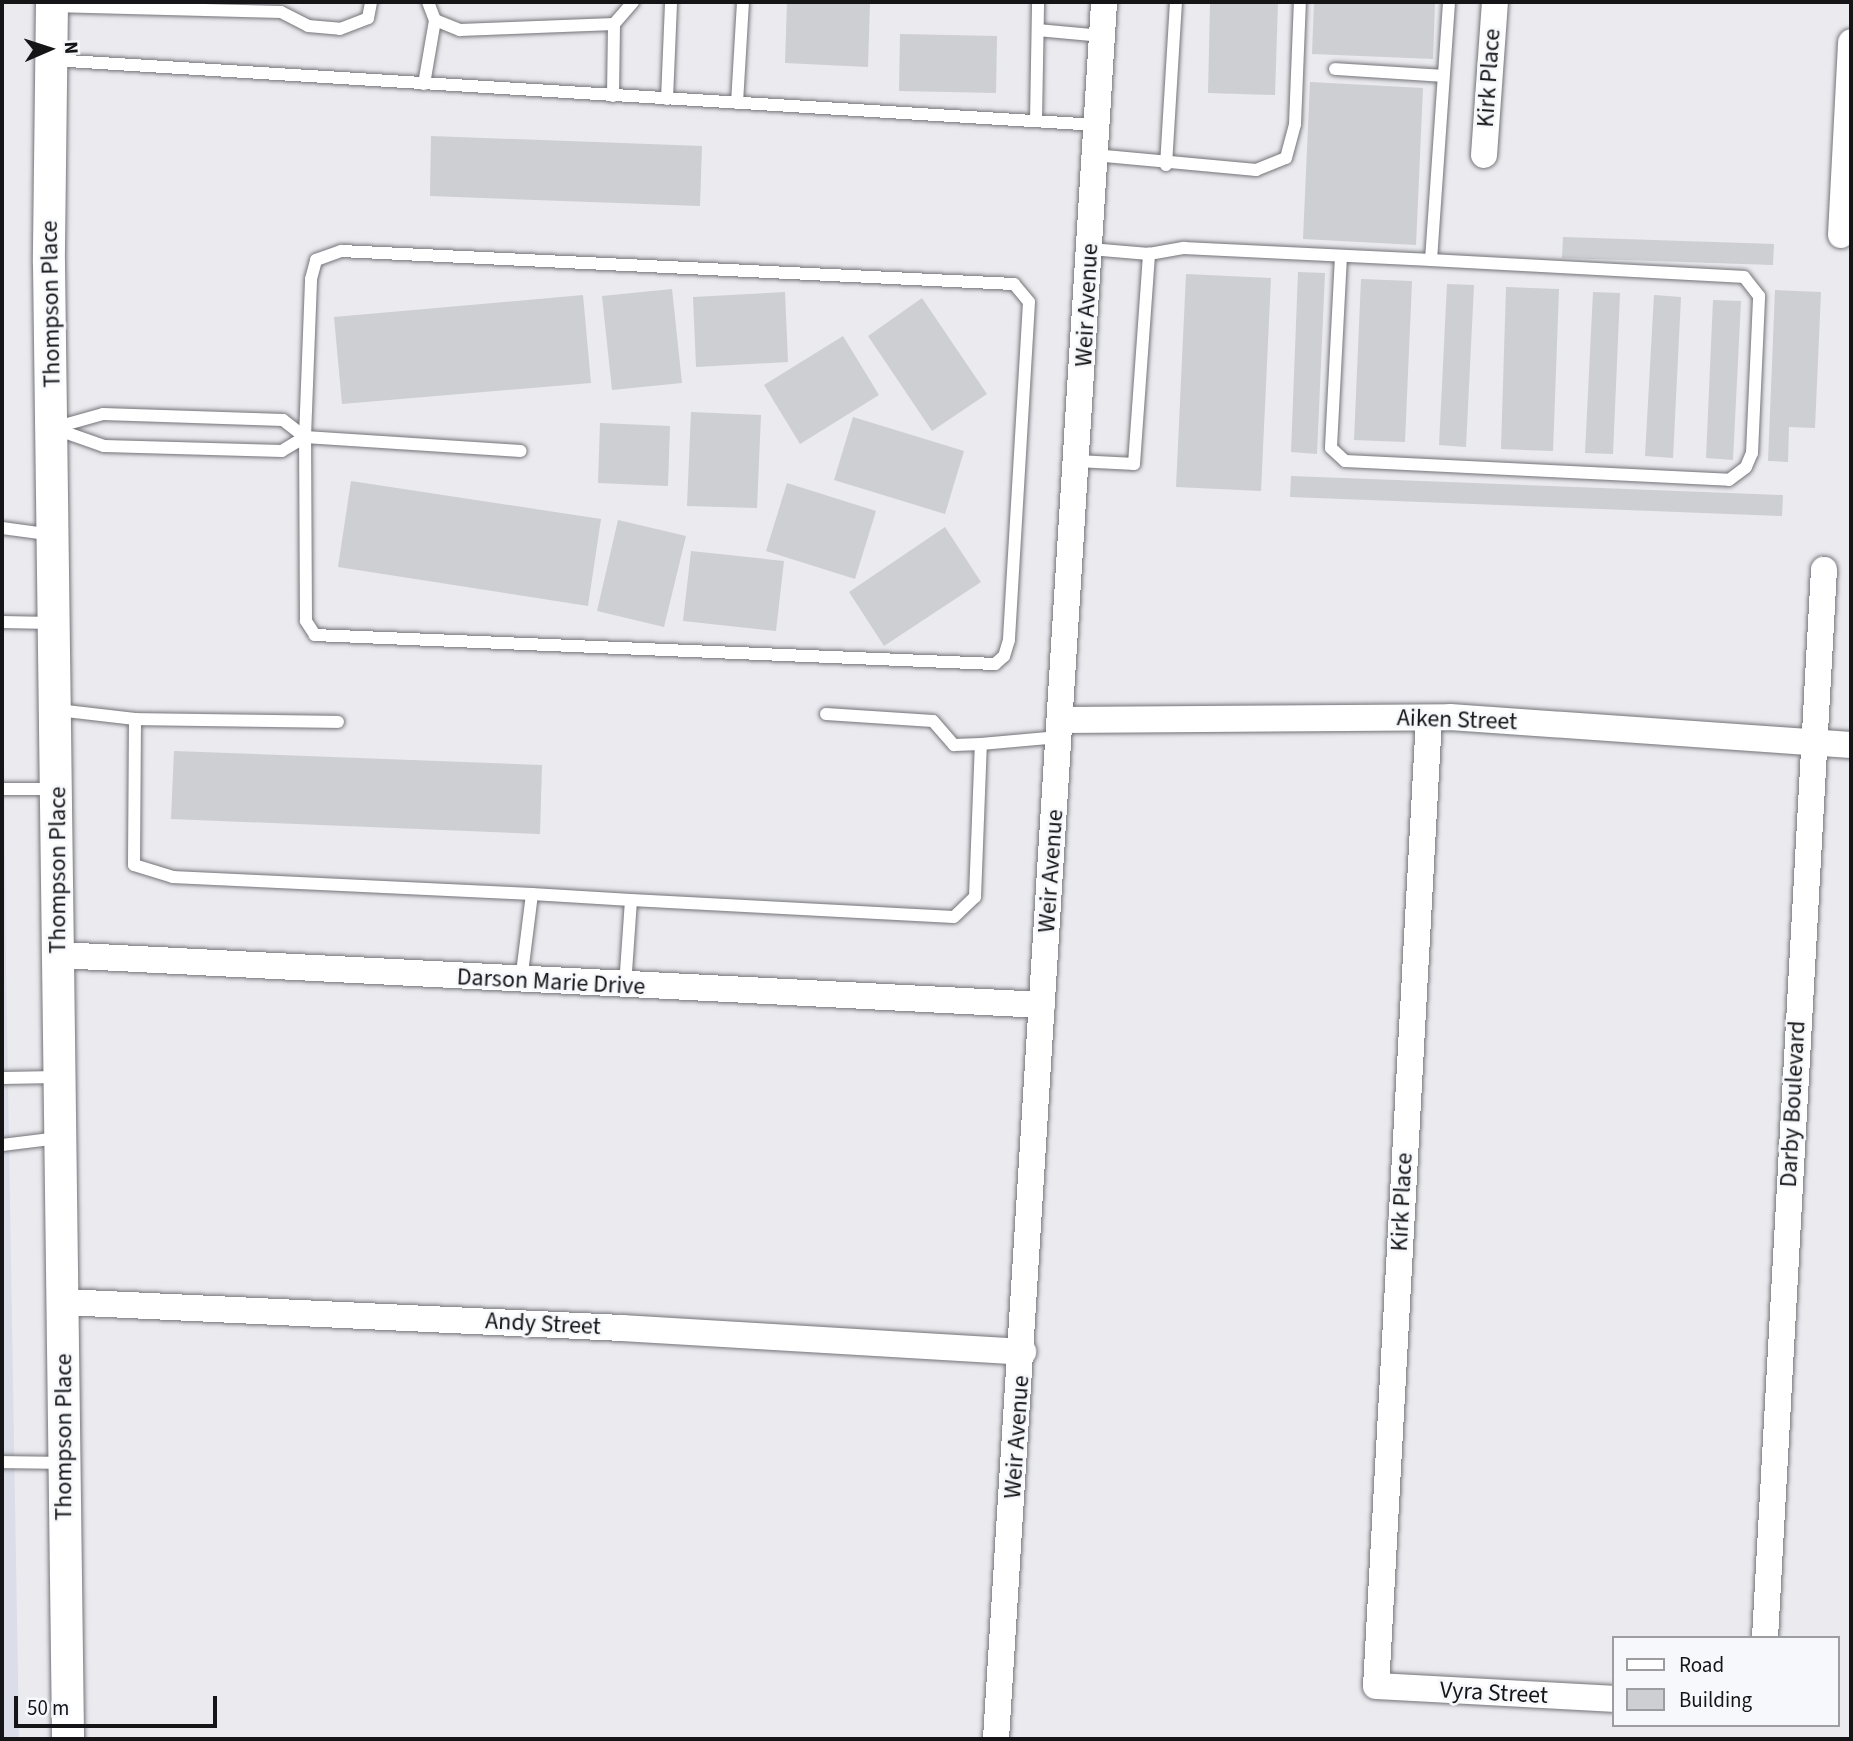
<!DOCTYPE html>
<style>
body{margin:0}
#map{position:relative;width:1853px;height:1741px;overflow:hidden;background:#eaeaef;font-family:"Source Sans 3",sans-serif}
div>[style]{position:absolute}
.built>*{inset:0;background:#dbdde8}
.building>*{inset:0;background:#cecfd3}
.roads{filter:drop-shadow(0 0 2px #737478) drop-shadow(0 0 2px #737478)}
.service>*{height:12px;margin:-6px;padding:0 6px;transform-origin:6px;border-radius:6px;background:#fff}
.minor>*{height:26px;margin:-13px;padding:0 13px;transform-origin:13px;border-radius:13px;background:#fff}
.tertiary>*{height:32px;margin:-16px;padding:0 16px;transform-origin:16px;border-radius:16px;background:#fff}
span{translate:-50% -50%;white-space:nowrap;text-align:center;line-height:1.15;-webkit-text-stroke:5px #f7f8fc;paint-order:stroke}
.street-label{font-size:24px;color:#151517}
.frame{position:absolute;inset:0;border:4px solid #151517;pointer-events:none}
.legend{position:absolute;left:1612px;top:1636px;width:228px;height:91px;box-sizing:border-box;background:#f7f8fc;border:2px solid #9d9da0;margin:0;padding:9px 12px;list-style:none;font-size:21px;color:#151517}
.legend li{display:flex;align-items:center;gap:14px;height:35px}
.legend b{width:35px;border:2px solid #9d9da0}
.north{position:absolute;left:14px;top:14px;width:70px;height:70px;-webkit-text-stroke:5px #f7f8fc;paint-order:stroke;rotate:87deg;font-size:19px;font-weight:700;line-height:28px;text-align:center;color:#151517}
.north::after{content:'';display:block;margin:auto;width:24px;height:32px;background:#151517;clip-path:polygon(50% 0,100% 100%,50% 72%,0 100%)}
.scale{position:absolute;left:14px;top:1696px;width:203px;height:32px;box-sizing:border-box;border:4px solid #151517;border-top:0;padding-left:9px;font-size:21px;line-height:24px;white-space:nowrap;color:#151517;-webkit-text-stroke:5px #f7f8fc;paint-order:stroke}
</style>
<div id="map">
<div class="built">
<i style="clip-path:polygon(2px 525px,6px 968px,19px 1739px,2px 1739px)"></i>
</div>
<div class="building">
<i style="clip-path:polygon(787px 2px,870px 2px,868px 67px,785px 63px)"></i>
<i style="clip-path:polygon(1210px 2px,1278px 2px,1275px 95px,1208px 93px)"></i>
<i style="clip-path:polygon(1314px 2px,1435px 2px,1433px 59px,1312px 54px)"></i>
<i style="clip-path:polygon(900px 34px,997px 36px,996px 93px,899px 91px)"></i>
<i style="clip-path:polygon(1310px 82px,1423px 88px,1416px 245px,1303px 239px)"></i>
<i style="clip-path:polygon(431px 136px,702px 146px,700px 206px,430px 196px)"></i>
<i style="clip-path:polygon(1563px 237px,1774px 244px,1773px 265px,1562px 258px)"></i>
<i style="clip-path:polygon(1298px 272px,1325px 273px,1317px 454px,1291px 452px)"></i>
<i style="clip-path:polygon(1186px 274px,1271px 278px,1261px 491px,1176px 487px)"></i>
<i style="clip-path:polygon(1361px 279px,1412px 281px,1405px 442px,1354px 440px)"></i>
<i style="clip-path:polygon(1447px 284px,1474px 285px,1466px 447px,1439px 445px)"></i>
<i style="clip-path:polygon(1506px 287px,1559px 289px,1553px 451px,1501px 449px)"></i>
<i style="clip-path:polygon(672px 289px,682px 383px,612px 390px,602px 296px)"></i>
<i style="clip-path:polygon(1775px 290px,1821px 292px,1815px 428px,1789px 427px,1788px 462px,1768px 461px)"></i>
<i style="clip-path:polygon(785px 292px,788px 362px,696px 367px,693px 297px)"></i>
<i style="clip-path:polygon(1593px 292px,1620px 293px,1613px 454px,1585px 453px)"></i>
<i style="clip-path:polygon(583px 295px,591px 383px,342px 404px,334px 317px)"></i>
<i style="clip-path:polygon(1654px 295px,1681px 297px,1673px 458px,1645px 456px)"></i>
<i style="clip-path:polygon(922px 298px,987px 394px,932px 431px,868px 336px)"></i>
<i style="clip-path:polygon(1713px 300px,1741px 301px,1733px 460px,1706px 458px)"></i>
<i style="clip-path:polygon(843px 336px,879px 395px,800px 444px,764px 385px)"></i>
<i style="clip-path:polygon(691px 412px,761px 415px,757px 508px,687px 506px)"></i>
<i style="clip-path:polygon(853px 417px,964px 451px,945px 514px,834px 480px)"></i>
<i style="clip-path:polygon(600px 423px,670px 426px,668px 486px,598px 483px)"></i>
<i style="clip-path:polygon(1291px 476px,1783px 495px,1782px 516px,1290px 497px)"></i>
<i style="clip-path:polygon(351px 481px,601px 519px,588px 606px,338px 567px)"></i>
<i style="clip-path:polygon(787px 483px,876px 511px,855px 579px,766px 551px)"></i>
<i style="clip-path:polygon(618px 520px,686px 536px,664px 627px,597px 611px)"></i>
<i style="clip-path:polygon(945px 527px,981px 582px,884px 646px,849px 592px)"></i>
<i style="clip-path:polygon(691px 551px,784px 561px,776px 631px,683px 621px)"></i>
<i style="clip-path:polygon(174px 751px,542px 765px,540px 834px,171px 819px)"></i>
</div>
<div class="roads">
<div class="service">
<i style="left:428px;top:2px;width:19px;rotate:69deg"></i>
<i style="left:435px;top:20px;width:27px;rotate:22deg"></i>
<i style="left:460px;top:30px;width:154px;rotate:-2.2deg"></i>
<i style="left:614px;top:24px;width:29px;rotate:-49deg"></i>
<i style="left:52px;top:6px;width:229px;rotate:1.5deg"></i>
<i style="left:281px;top:12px;width:30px;rotate:27deg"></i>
<i style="left:308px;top:26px;width:32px;rotate:5deg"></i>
<i style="left:340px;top:29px;width:30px;rotate:-21deg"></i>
<i style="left:368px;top:18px;width:16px;rotate:-79deg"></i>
<i style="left:1038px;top:30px;width:64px;rotate:5.4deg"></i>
<i style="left:52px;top:60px;width:1046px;rotate:3.56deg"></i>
<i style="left:1335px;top:69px;width:108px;rotate:3.7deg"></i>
<i style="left:424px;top:84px;width:65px;rotate:-80.2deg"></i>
<i style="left:613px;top:96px;width:72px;rotate:-89.2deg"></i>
<i style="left:667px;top:99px;width:97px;rotate:-87.6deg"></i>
<i style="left:737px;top:103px;width:101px;rotate:-86.6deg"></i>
<i style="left:1036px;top:121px;width:119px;rotate:-89deg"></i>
<i style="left:1094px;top:155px;width:163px;rotate:5.3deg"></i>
<i style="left:1256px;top:170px;width:32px;rotate:-22deg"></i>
<i style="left:1286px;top:158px;width:35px;rotate:-75deg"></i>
<i style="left:1295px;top:124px;width:122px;rotate:-87.7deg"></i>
<i style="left:1166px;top:165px;width:163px;rotate:-86.5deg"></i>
<i style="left:341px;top:251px;width:674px;rotate:2.81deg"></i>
<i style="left:1014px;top:284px;width:23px;rotate:50deg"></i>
<i style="left:1029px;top:302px;width:339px;rotate:93.4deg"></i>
<i style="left:1009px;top:640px;width:17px;rotate:107deg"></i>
<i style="left:1004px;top:656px;width:12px;rotate:138deg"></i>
<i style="left:995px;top:664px;width:681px;rotate:-177.56deg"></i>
<i style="left:315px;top:635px;width:17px;rotate:-123deg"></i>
<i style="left:306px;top:621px;width:184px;rotate:-90.3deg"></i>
<i style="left:305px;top:437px;width:158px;rotate:-87.8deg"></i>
<i style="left:311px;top:279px;width:20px;rotate:-75deg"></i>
<i style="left:316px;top:260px;width:27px;rotate:-20deg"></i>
<i style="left:1149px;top:254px;width:36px;rotate:-10deg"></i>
<i style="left:1184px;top:248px;width:247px;rotate:2.8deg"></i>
<i style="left:1431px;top:260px;width:259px;rotate:-86deg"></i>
<i style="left:1341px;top:256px;width:192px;rotate:93deg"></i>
<i style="left:1331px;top:448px;width:19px;rotate:43deg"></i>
<i style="left:1345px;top:461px;width:384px;rotate:2.8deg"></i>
<i style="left:1729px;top:480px;width:21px;rotate:-37deg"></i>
<i style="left:1746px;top:467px;width:15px;rotate:-67deg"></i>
<i style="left:1752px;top:453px;width:157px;rotate:-87.4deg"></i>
<i style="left:1759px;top:296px;width:24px;rotate:-128deg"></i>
<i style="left:1744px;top:277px;width:313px;rotate:-176.9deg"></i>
<i style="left:103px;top:414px;width:180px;rotate:1.9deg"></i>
<i style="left:283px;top:420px;width:28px;rotate:38deg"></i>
<i style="left:305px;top:437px;width:27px;rotate:149deg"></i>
<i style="left:282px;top:451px;width:178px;rotate:-178.4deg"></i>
<i style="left:104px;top:446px;width:54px;rotate:-160.6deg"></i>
<i style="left:53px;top:428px;width:52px;rotate:-15.6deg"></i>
<i style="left:305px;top:437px;width:216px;rotate:3.7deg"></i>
<i style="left:1078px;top:461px;width:56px;rotate:3.1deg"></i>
<i style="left:1134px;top:464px;width:211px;rotate:-85.9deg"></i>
<i style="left:1149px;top:254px;width:59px;rotate:-175.2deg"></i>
<i style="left:2px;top:528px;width:51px;rotate:7.8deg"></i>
<i style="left:2px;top:622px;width:50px;rotate:1.1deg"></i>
<i style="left:57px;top:710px;width:79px;rotate:6.6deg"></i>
<i style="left:135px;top:719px;width:146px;rotate:90.4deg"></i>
<i style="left:134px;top:865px;width:41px;rotate:17.1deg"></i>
<i style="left:173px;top:877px;width:359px;rotate:2.7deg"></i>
<i style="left:532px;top:894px;width:88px;rotate:97.2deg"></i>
<i style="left:826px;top:714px;width:107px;rotate:3.7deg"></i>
<i style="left:933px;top:721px;width:32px;rotate:49deg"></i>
<i style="left:954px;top:745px;width:27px;rotate:-2deg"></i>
<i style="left:135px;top:719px;width:203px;rotate:0.8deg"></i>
<i style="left:2px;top:789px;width:52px"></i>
<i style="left:532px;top:894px;width:99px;rotate:3.5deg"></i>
<i style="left:625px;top:986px;width:86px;rotate:-86deg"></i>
<i style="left:631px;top:900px;width:323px;rotate:3deg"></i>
<i style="left:954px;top:917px;width:29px;rotate:-44deg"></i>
<i style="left:975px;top:897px;width:153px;rotate:-87.8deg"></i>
<i style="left:981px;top:744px;width:78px;rotate:-5.1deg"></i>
<i style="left:2px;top:1078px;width:55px;rotate:-1deg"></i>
<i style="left:2px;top:1145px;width:57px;rotate:-7deg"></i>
<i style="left:2px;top:1462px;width:61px;rotate:0.9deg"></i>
</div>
<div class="minor">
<i style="left:1484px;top:155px;width:153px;rotate:-85.9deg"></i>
<i style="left:1841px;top:235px;width:193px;rotate:-87deg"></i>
<i style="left:1429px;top:718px;width:969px;rotate:93.13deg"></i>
<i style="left:1376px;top:1686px;width:237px;rotate:3.1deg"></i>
<i style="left:1062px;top:720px;width:388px;rotate:-0.4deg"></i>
<i style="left:1450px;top:717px;width:402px;rotate:4deg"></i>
<i style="left:59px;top:955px;width:984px;rotate:2.91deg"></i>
<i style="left:63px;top:1302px;width:560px;rotate:2.66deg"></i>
<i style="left:622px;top:1328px;width:402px;rotate:3.4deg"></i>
<i style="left:1765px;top:1638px;width:1070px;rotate:-86.84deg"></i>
<i style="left:996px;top:1739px;width:1740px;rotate:-86.44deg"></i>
</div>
<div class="tertiary">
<i style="left:52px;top:2px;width:261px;rotate:90.7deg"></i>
<i style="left:49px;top:263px;width:1476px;rotate:89.26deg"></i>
</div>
</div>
<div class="street-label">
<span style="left:1489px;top:78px;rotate:-86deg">Kirk Place</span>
<span style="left:51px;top:304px;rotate:-91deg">Thompson Place</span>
<span style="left:1087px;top:305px;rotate:-87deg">Weir Avenue</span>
<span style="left:1457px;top:720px;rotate:2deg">Aiken Street</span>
<span style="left:58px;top:870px;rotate:-90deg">Thompson Place</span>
<span style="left:1051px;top:871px;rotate:-86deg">Weir Avenue</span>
<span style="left:551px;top:982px;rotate:3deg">Darson Marie Drive</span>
<span style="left:1793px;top:1104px;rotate:-87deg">Darby Boulevard</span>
<span style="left:1402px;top:1202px;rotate:-87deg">Kirk Place</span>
<span style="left:543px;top:1324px;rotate:3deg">Andy Street</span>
<span style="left:64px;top:1437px;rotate:-90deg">Thompson Place</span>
<span style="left:1017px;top:1437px;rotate:-86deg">Weir Avenue</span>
<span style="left:1494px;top:1693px;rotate:3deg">Vyra Street</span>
</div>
<div class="frame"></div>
<ul class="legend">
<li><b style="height:9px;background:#fff"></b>Road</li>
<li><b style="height:19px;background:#cecfd3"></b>Building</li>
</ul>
<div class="north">N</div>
<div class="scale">50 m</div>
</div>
